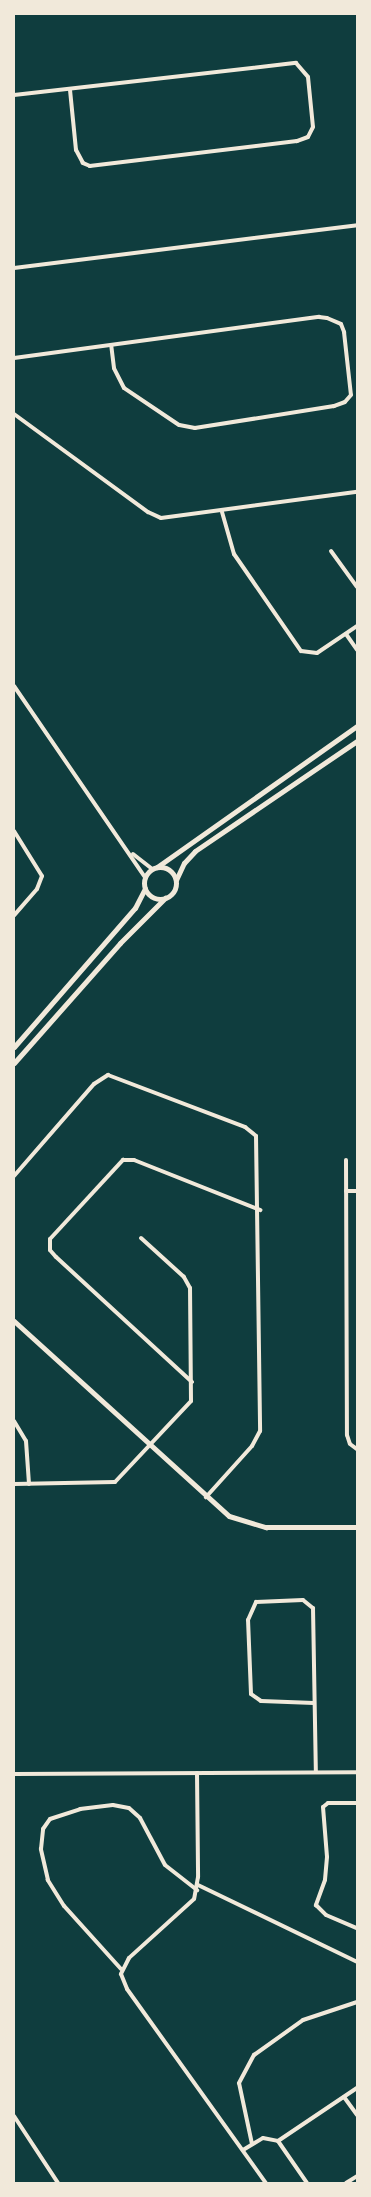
<!DOCTYPE html>
<style>
body{margin:0}
#map{position:relative;width:371px;height:2197px;overflow:hidden;background:#0f3d3e;font-family:Poppins,sans-serif}
div>[style]{position:absolute}
.minor>*{height:4px;margin:-2px;padding:0 2px;transform-origin:2px;border-radius:2px;background:#f1e9da}
.tertiary>*{height:5px;margin:-2.5px;padding:0 2.5px;transform-origin:2.5px;border-radius:2.5px;background:#f1e9da}
.tertiary>.ring{margin:-2.5px;padding:0;box-sizing:content-box;background:none;border:5px solid #f1e9da;border-radius:50%}
span{translate:-50% -50%;white-space:nowrap;text-align:center;line-height:1.15;-webkit-text-stroke:4px #f1e9da;paint-order:stroke}
.frame{position:absolute;inset:0;border:15px solid #f1e9da;pointer-events:none}
</style>
<div id="map">
<div class="minor">
<i style="left:14px;top:95px;width:284px;rotate:-6.5deg"></i>
<i style="left:296px;top:63px;width:18px;rotate:49deg"></i>
<i style="left:308px;top:77px;width:50px;rotate:84.3deg"></i>
<i style="left:313px;top:127px;width:11px;rotate:117deg"></i>
<i style="left:308px;top:137px;width:12px;rotate:160deg"></i>
<i style="left:297px;top:141px;width:209px;rotate:173.1deg"></i>
<i style="left:90px;top:166px;width:8px;rotate:-157deg"></i>
<i style="left:83px;top:163px;width:15px;rotate:-118deg"></i>
<i style="left:76px;top:150px;width:60px;rotate:-95.7deg"></i>
<i style="left:14px;top:268px;width:346px;rotate:-7.1deg"></i>
<i style="left:14px;top:358px;width:308px;rotate:-7.7deg"></i>
<i style="left:319px;top:317px;width:8px;rotate:7deg"></i>
<i style="left:327px;top:318px;width:15px;rotate:23deg"></i>
<i style="left:341px;top:324px;width:9px;rotate:69deg"></i>
<i style="left:344px;top:332px;width:63px;rotate:83.7deg"></i>
<i style="left:351px;top:395px;width:9px;rotate:131deg"></i>
<i style="left:345px;top:402px;width:12px;rotate:160deg"></i>
<i style="left:334px;top:406px;width:141px;rotate:171deg"></i>
<i style="left:195px;top:428px;width:16px;rotate:-169deg"></i>
<i style="left:179px;top:425px;width:66px;rotate:-146.1deg"></i>
<i style="left:124px;top:388px;width:22px;rotate:-117deg"></i>
<i style="left:114px;top:368px;width:23px;rotate:-97deg"></i>
<i style="left:14px;top:414px;width:166px;rotate:36.2deg"></i>
<i style="left:148px;top:512px;width:14px;rotate:25deg"></i>
<i style="left:161px;top:518px;width:198px;rotate:-7.6deg"></i>
<i style="left:222px;top:512px;width:44px;rotate:74.1deg"></i>
<i style="left:234px;top:554px;width:118px;rotate:55.4deg"></i>
<i style="left:301px;top:651px;width:16px;rotate:7deg"></i>
<i style="left:317px;top:653px;width:48px;rotate:-34deg"></i>
<i style="left:331px;top:551px;width:44px;rotate:54.2deg"></i>
<i style="left:346px;top:634px;width:19px;rotate:55deg"></i>
<i style="left:14px;top:686px;width:232px;rotate:55.6deg"></i>
<i style="left:14px;top:831px;width:53px;rotate:58.1deg"></i>
<i style="left:42px;top:876px;width:14px;rotate:111deg"></i>
<i style="left:37px;top:889px;width:35px;rotate:131deg"></i>
<i style="left:133px;top:854px;width:24px;rotate:38deg"></i>
<i style="left:346px;top:1160px;width:275px;rotate:89.8deg"></i>
<i style="left:347px;top:1435px;width:9px;rotate:72deg"></i>
<i style="left:350px;top:1444px;width:9px;rotate:36deg"></i>
<i style="left:14px;top:1176px;width:122px;rotate:-49deg"></i>
<i style="left:94px;top:1084px;width:17px;rotate:-33deg"></i>
<i style="left:108px;top:1075px;width:147px;rotate:20.8deg"></i>
<i style="left:245px;top:1127px;width:14px;rotate:39deg"></i>
<i style="left:256px;top:1136px;width:295px;rotate:89.2deg"></i>
<i style="left:260px;top:1431px;width:17px;rotate:118deg"></i>
<i style="left:252px;top:1446px;width:69px;rotate:132deg"></i>
<i style="left:346px;top:1191px;width:11px"></i>
<i style="left:192px;top:1382px;width:185px;rotate:-137.4deg"></i>
<i style="left:56px;top:1257px;width:9px;rotate:-131deg"></i>
<i style="left:50px;top:1250px;width:11px;rotate:-90deg"></i>
<i style="left:50px;top:1239px;width:108px;rotate:-47.3deg"></i>
<i style="left:123px;top:1160px;width:11px"></i>
<i style="left:134px;top:1160px;width:136px;rotate:21.6deg"></i>
<i style="left:14px;top:1421px;width:23px;rotate:59deg"></i>
<i style="left:26px;top:1441px;width:43px;rotate:86deg"></i>
<i style="left:14px;top:1484px;width:101px;rotate:-1.1deg"></i>
<i style="left:115px;top:1482px;width:111px;rotate:-46.8deg"></i>
<i style="left:191px;top:1401px;width:113px;rotate:-90.5deg"></i>
<i style="left:190px;top:1288px;width:13px;rotate:-119deg"></i>
<i style="left:184px;top:1277px;width:58px;rotate:-137.8deg"></i>
<i style="left:314px;top:1703px;width:53px;rotate:-177.8deg"></i>
<i style="left:261px;top:1701px;width:12px;rotate:-145deg"></i>
<i style="left:251px;top:1694px;width:74px;rotate:-92.3deg"></i>
<i style="left:248px;top:1620px;width:20px;rotate:-66deg"></i>
<i style="left:256px;top:1602px;width:47px;rotate:-2.4deg"></i>
<i style="left:303px;top:1600px;width:13px;rotate:39deg"></i>
<i style="left:313px;top:1608px;width:164px;rotate:89deg"></i>
<i style="left:197px;top:1773px;width:104px;rotate:89.4deg"></i>
<i style="left:198px;top:1877px;width:22px;rotate:100deg"></i>
<i style="left:194px;top:1899px;width:88px;rotate:137.8deg"></i>
<i style="left:129px;top:1958px;width:18px;rotate:117deg"></i>
<i style="left:121px;top:1974px;width:16px;rotate:68deg"></i>
<i style="left:127px;top:1989px;width:239px;rotate:54.4deg"></i>
<i style="left:14px;top:1774px;width:343px;rotate:-0.3deg"></i>
<i style="left:357px;top:1803px;width:29px;rotate:180deg"></i>
<i style="left:328px;top:1803px;width:6px;rotate:141deg"></i>
<i style="left:323px;top:1807px;width:50px;rotate:85.4deg"></i>
<i style="left:327px;top:1857px;width:23px;rotate:95deg"></i>
<i style="left:325px;top:1880px;width:27px;rotate:110deg"></i>
<i style="left:316px;top:1905px;width:14px;rotate:45deg"></i>
<i style="left:326px;top:1915px;width:34px;rotate:23deg"></i>
<i style="left:198px;top:1885px;width:177px;rotate:25.8deg"></i>
<i style="left:121px;top:1969px;width:85px;rotate:-132.1deg"></i>
<i style="left:64px;top:1906px;width:31px;rotate:-122deg"></i>
<i style="left:48px;top:1880px;width:32px;rotate:-103deg"></i>
<i style="left:41px;top:1849px;width:20px;rotate:-84deg"></i>
<i style="left:43px;top:1829px;width:12px;rotate:-55deg"></i>
<i style="left:50px;top:1819px;width:32px;rotate:-18deg"></i>
<i style="left:80px;top:1809px;width:33px;rotate:-7deg"></i>
<i style="left:113px;top:1805px;width:16px;rotate:11deg"></i>
<i style="left:129px;top:1808px;width:15px;rotate:42deg"></i>
<i style="left:140px;top:1818px;width:53px;rotate:62deg"></i>
<i style="left:165px;top:1865px;width:41px;rotate:38deg"></i>
<i style="left:344px;top:2097px;width:22px;rotate:54deg"></i>
<i style="left:14px;top:2116px;width:80px;rotate:56.7deg"></i>
<i style="left:278px;top:2141px;width:95px;rotate:-33.9deg"></i>
<i style="left:252px;top:2144px;width:62px;rotate:-102deg"></i>
<i style="left:239px;top:2083px;width:32px;rotate:-62deg"></i>
<i style="left:254px;top:2055px;width:60px;rotate:-35.5deg"></i>
<i style="left:303px;top:2020px;width:57px;rotate:-18.4deg"></i>
<i style="left:243px;top:2150px;width:23px;rotate:-31deg"></i>
<i style="left:263px;top:2138px;width:15px;rotate:11deg"></i>
<i style="left:278px;top:2141px;width:51px;rotate:55.4deg"></i>
<i style="left:346px;top:2183px;width:13px;rotate:-32deg"></i>
</div>
<div class="tertiary">
<i class="ring" style="left:144px;top:867px;width:27px;height:27px"></i>
<i style="left:157px;top:867px;width:245px;rotate:-35.2deg"></i>
<i style="left:176px;top:880px;width:19px;rotate:-65deg"></i>
<i style="left:184px;top:863px;width:16px;rotate:-47deg"></i>
<i style="left:195px;top:851px;width:196px;rotate:-34.2deg"></i>
<i style="left:14px;top:1047px;width:184px;rotate:-49deg"></i>
<i style="left:135px;top:908px;width:22px;rotate:-63deg"></i>
<i style="left:14px;top:1063px;width:160px;rotate:-48.5deg"></i>
<i style="left:120px;top:943px;width:64px;rotate:-45deg"></i>
<i style="left:14px;top:1321px;width:290px;rotate:42.2deg"></i>
<i style="left:229px;top:1516px;width:39px;rotate:17deg"></i>
<i style="left:266px;top:1527px;width:91px"></i>
</div>
<div class="frame"></div>
</div>
